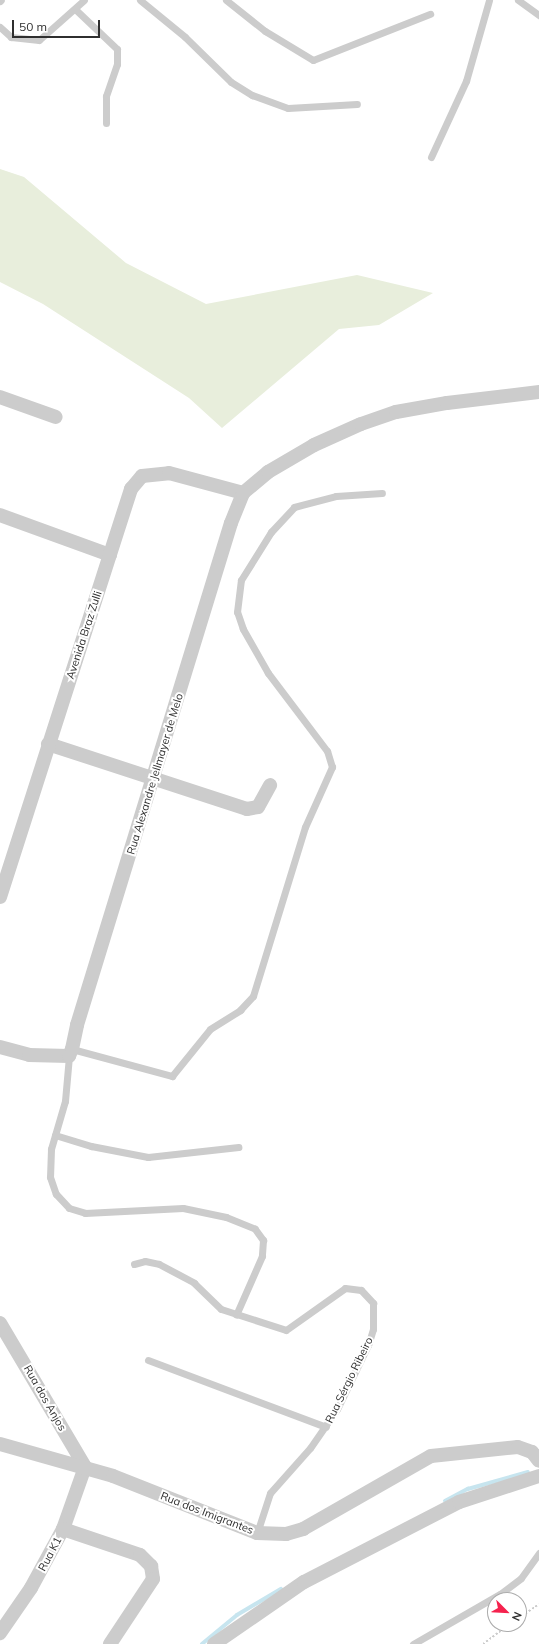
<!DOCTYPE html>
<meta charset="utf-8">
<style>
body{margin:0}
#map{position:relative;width:539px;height:1644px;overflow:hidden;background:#fff;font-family:Mulish,sans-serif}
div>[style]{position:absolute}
.green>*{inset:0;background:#e8eedc}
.stream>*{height:3.5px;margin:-1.75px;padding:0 1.75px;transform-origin:1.75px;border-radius:1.75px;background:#c7e5ef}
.path>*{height:2px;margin-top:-1px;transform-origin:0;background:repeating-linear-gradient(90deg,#ccc 0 2px,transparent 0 4px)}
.service>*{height:7px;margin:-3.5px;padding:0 3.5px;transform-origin:3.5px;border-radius:3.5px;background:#ccc}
.minor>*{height:14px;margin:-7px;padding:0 7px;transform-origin:7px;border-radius:7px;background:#ccc}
span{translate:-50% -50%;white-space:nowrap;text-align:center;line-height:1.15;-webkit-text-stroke:4px #fff;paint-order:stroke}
.street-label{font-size:11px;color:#2f2f2f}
.north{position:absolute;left:487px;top:1592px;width:40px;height:40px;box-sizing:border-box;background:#fff;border:1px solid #acacac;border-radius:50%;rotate:114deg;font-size:11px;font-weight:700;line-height:16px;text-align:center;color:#2f2f2f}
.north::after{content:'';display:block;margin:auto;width:14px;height:18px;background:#f5224e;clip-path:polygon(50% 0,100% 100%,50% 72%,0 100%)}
.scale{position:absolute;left:12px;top:20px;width:88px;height:18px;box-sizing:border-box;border:2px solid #2f2f2f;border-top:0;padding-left:5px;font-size:12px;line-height:14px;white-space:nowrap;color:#2f2f2f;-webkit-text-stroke:3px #fff;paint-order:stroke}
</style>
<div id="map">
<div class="green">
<i style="clip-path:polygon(0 169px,24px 177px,126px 263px,206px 304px,357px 275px,433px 293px,379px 325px,339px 329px,222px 428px,189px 398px,43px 304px,0 282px)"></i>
</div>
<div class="stream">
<i style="left:445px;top:1501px;width:26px;rotate:-28deg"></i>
<i style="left:468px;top:1489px;width:62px;rotate:-15.8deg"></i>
<i style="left:202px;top:1644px;width:45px;rotate:-39.6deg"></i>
<i style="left:237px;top:1615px;width:51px;rotate:-30.6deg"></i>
</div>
<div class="path">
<i style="left:519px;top:1618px;width:24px;rotate:-35deg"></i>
<i style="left:483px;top:1644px;width:34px;rotate:-37deg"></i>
</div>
<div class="service">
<i style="left:140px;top:0;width:58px;rotate:39.4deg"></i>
<i style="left:185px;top:37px;width:64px;rotate:44.4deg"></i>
<i style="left:231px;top:82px;width:25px;rotate:32deg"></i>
<i style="left:252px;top:95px;width:38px;rotate:20deg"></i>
<i style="left:288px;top:108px;width:69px;rotate:-3.3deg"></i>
<i style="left:226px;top:0;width:50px;rotate:38.5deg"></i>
<i style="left:265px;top:31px;width:56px;rotate:31.1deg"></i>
<i style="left:313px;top:60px;width:126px;rotate:-21.5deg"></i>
<i style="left:518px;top:0;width:26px;rotate:36deg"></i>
<i style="left:0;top:1px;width:1px;rotate:-45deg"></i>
<i style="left:75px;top:9px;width:58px;rotate:43.6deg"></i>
<i style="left:117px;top:49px;width:15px;rotate:90deg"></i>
<i style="left:117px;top:64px;width:34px;rotate:109deg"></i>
<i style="left:106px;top:96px;width:27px;rotate:90deg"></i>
<i style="left:0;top:27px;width:15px;rotate:42deg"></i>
<i style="left:11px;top:37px;width:28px;rotate:6deg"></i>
<i style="left:39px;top:40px;width:60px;rotate:-41.6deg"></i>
<i style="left:431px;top:157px;width:84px;rotate:-65.3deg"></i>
<i style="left:466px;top:81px;width:84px;rotate:-74.1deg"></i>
<i style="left:72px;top:1049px;width:104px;rotate:15.1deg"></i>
<i style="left:172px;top:1076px;width:60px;rotate:-51deg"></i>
<i style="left:210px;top:1029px;width:36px;rotate:-32deg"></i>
<i style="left:240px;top:1010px;width:19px;rotate:-47deg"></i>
<i style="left:253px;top:996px;width:177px;rotate:-72.9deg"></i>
<i style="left:305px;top:827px;width:66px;rotate:-65.8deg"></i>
<i style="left:332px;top:767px;width:17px;rotate:-107deg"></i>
<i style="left:327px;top:751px;width:98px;rotate:-127.1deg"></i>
<i style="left:268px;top:673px;width:51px;rotate:-119.6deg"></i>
<i style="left:243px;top:629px;width:18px;rotate:-109deg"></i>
<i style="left:237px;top:612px;width:32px;rotate:-83deg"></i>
<i style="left:241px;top:580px;width:57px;rotate:-58deg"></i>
<i style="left:271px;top:532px;width:34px;rotate:-47deg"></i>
<i style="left:294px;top:507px;width:43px;rotate:-14.7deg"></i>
<i style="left:336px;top:496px;width:46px;rotate:-3.7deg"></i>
<i style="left:69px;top:1056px;width:45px;rotate:95.1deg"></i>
<i style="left:65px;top:1101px;width:50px;rotate:106.3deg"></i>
<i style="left:51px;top:1149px;width:28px;rotate:92deg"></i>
<i style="left:50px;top:1177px;width:18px;rotate:71deg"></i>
<i style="left:56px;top:1194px;width:19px;rotate:47deg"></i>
<i style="left:69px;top:1208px;width:17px;rotate:17deg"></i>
<i style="left:85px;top:1213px;width:98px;rotate:-2.9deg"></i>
<i style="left:183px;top:1208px;width:44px;rotate:11.8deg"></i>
<i style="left:226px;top:1217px;width:31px;rotate:22deg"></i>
<i style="left:255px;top:1229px;width:14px;rotate:54deg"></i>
<i style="left:263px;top:1240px;width:16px;rotate:94deg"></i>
<i style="left:262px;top:1256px;width:64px;rotate:113.8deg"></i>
<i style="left:55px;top:1135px;width:38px;rotate:17deg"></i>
<i style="left:91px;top:1146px;width:58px;rotate:10.9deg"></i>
<i style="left:148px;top:1157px;width:91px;rotate:-6.3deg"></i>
<i style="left:134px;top:1264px;width:11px;rotate:-15deg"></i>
<i style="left:145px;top:1261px;width:14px;rotate:12deg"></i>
<i style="left:159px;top:1264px;width:40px;rotate:28deg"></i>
<i style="left:194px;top:1283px;width:37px;rotate:44deg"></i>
<i style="left:221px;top:1309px;width:68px;rotate:17.9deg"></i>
<i style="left:286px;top:1330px;width:72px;rotate:-35.4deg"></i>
<i style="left:345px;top:1288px;width:16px;rotate:7deg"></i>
<i style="left:361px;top:1290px;width:18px;rotate:47deg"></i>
<i style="left:373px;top:1303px;width:26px;rotate:90deg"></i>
<i style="left:373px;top:1329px;width:17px;rotate:107deg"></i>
<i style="left:368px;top:1345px;width:71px;rotate:115.8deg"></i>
<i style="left:337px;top:1409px;width:47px;rotate:124.7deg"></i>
<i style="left:310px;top:1448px;width:60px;rotate:131.6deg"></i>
<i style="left:270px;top:1493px;width:42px;rotate:108deg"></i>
<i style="left:148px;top:1360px;width:190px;rotate:20.6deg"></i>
<i style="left:413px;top:1644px;width:100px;rotate:-29.9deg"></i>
<i style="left:500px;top:1594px;width:26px;rotate:-37deg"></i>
<i style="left:521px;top:1578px;width:31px;rotate:-54deg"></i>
</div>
<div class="minor">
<i style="left:0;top:397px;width:59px;rotate:19.7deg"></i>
<i style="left:0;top:515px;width:117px;rotate:20deg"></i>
<i style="left:48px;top:744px;width:209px;rotate:18.1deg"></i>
<i style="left:247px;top:809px;width:11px;rotate:-10deg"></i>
<i style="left:258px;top:807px;width:25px;rotate:-61deg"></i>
<i style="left:0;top:897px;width:429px;rotate:-72.2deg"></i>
<i style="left:131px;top:489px;width:17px;rotate:-50deg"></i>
<i style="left:142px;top:476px;width:27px;rotate:-6deg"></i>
<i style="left:169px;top:473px;width:77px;rotate:15.1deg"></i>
<i style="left:0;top:1047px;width:30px;rotate:15deg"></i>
<i style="left:29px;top:1055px;width:40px;rotate:1.4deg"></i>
<i style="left:69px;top:1056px;width:8px;rotate:-67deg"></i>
<i style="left:72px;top:1049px;width:25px;rotate:-78deg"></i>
<i style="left:77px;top:1025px;width:525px;rotate:-72.95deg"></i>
<i style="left:231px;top:523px;width:32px;rotate:-68deg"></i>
<i style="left:243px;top:493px;width:33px;rotate:-40deg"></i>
<i style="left:268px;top:472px;width:53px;rotate:-30.4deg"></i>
<i style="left:314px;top:445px;width:51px;rotate:-24.1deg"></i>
<i style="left:361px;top:424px;width:37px;rotate:-19deg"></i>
<i style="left:396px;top:412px;width:52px;rotate:-10deg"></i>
<i style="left:447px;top:403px;width:93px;rotate:-6.8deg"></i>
<i style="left:0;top:1323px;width:167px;rotate:59.4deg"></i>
<i style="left:85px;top:1467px;width:66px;rotate:109.5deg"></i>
<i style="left:63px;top:1529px;width:67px;rotate:118.5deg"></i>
<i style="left:31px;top:1588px;width:55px;rotate:124.6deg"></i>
<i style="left:0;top:1444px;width:117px;rotate:15.8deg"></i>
<i style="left:113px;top:1476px;width:155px;rotate:21.6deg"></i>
<i style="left:257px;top:1533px;width:29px;rotate:2deg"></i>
<i style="left:286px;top:1534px;width:18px;rotate:-16deg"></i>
<i style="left:303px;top:1529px;width:147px;rotate:-29.7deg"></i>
<i style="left:431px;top:1456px;width:87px;rotate:-5.9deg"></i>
<i style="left:518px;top:1447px;width:15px;rotate:20deg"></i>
<i style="left:532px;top:1452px;width:11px;rotate:52deg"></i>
<i style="left:63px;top:1529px;width:81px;rotate:18.7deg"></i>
<i style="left:140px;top:1555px;width:16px;rotate:45deg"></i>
<i style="left:151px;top:1566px;width:13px;rotate:81deg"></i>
<i style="left:153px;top:1579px;width:78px;rotate:123.5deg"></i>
<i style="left:214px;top:1644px;width:109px;rotate:-34.6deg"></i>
<i style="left:304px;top:1582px;width:174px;rotate:-27.3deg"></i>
<i style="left:459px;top:1502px;width:84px;rotate:-18deg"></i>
</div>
<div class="street-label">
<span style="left:84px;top:635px;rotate:-72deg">Avenida Braz Zulli</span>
<span style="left:155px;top:774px;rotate:-73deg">Rua Alexandre Jellmayer de Melo</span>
<span style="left:349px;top:1380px;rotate:-64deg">Rua Sérgio Ribeiro</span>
<span style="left:45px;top:1398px;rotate:60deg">Rua dos Anjos</span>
<span style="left:207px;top:1513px;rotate:21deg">Rua dos Imigrantes</span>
<span style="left:50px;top:1554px;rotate:-62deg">Rua K1</span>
</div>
<div class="north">N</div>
<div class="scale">50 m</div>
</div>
